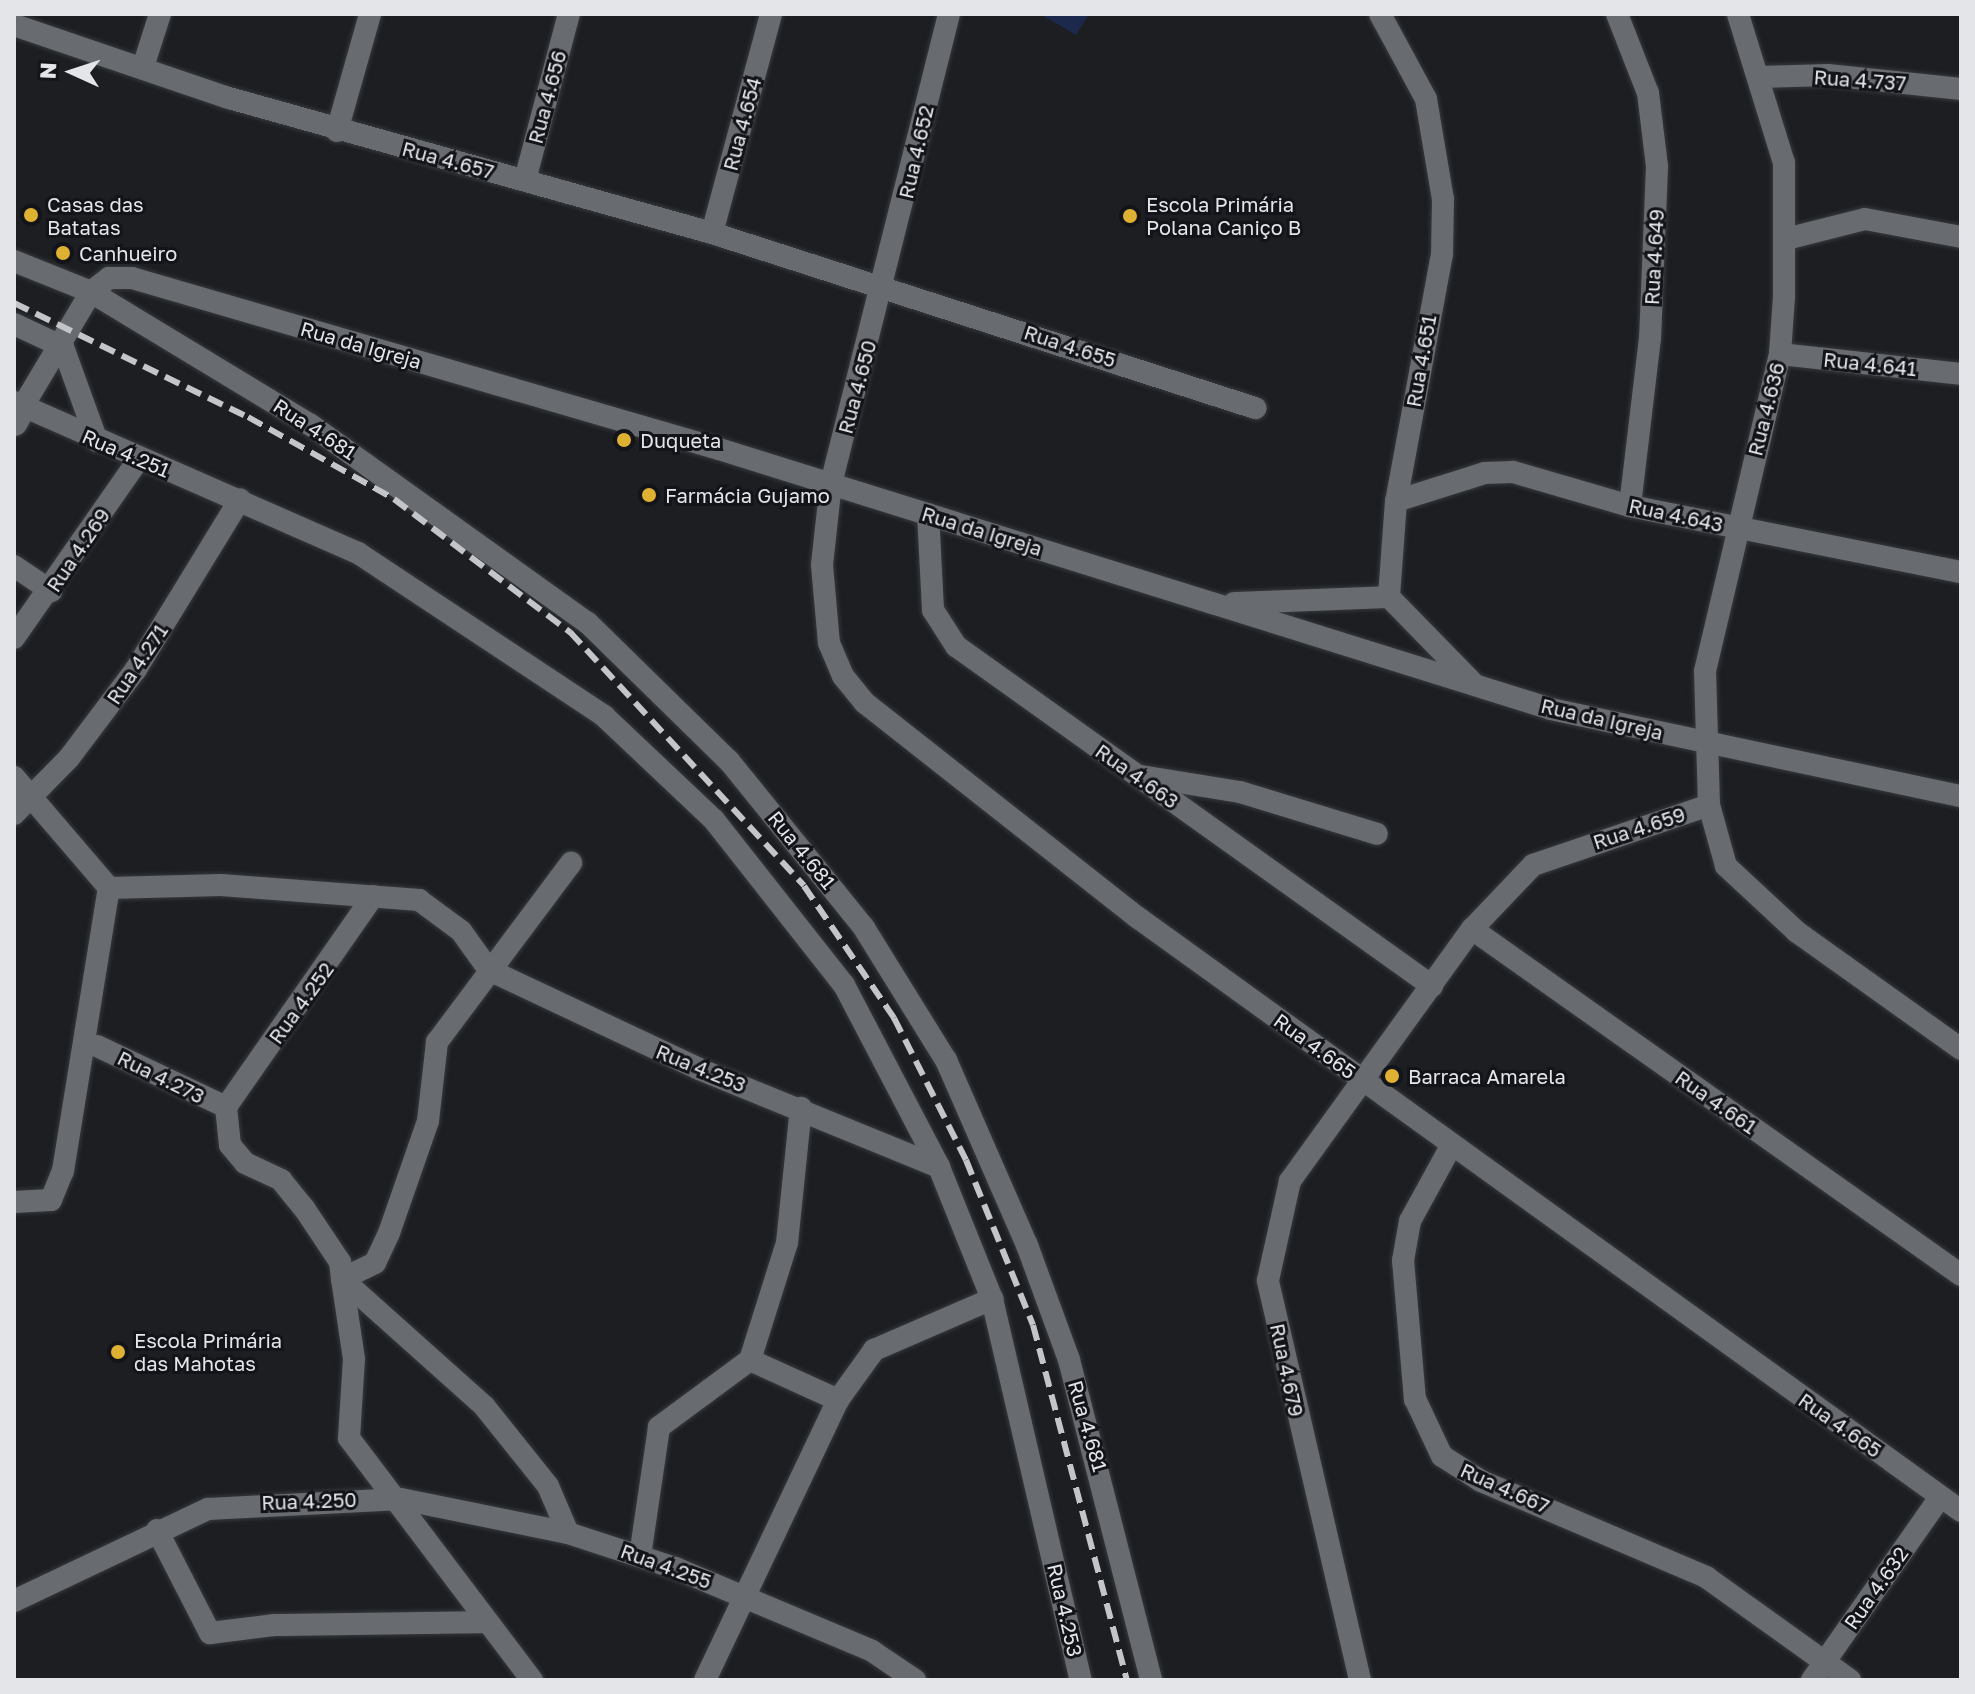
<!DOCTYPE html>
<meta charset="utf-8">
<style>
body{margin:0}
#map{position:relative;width:1975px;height:1694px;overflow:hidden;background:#1c1e22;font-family:"Golos Text",sans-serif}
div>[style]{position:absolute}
.green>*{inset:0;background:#1c294d}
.roads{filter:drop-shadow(0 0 2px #37393c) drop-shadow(0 0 2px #37393c)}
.minor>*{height:22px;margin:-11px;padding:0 11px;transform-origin:11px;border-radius:11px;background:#686b70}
.tertiary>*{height:28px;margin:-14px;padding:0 14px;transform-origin:14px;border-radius:14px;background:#686b70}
.rail>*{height:6px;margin-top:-3px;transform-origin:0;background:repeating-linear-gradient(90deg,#c3c5c8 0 16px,transparent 0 24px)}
.dots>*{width:22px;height:22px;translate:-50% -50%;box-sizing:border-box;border:4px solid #131419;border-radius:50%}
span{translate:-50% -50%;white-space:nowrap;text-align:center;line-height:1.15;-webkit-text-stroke:6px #131419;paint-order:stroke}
.street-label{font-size:20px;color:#e3e5e8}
.poi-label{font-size:20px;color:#e3e5e8}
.left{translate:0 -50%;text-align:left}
.frame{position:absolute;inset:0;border:16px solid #e3e5e8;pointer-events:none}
.north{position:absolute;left:32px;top:32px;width:80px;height:80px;-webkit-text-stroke:6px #131419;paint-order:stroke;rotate:273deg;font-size:22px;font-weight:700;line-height:32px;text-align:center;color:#e3e5e8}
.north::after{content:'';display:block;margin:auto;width:28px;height:36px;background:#e3e5e8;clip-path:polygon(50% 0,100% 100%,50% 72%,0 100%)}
</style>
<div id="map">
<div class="green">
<i style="clip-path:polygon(1040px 14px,1089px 14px,1076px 35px)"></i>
</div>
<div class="roads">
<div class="minor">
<i style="left:949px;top:14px;width:484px;rotate:104.1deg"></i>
<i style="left:831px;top:483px;width:82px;rotate:96.3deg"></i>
<i style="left:822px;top:565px;width:78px;rotate:84.9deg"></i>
<i style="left:829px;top:643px;width:36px;rotate:67deg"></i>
<i style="left:843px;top:676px;width:35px;rotate:51deg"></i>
<i style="left:865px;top:703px;width:346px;rotate:38.2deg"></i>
<i style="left:1137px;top:917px;width:1016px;rotate:35.79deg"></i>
<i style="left:1380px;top:14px;width:97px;rotate:61.6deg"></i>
<i style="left:1426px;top:99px;width:101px;rotate:80.4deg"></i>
<i style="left:1443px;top:199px;width:55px;rotate:91deg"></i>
<i style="left:1442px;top:254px;width:251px;rotate:100.5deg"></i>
<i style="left:1396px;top:501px;width:96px;rotate:94.2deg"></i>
<i style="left:1617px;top:14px;width:85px;rotate:68.6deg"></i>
<i style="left:1648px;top:93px;width:74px;rotate:83deg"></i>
<i style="left:1657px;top:166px;width:172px;rotate:92.3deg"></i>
<i style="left:1650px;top:338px;width:169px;rotate:96.8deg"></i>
<i style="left:14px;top:25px;width:227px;rotate:18.8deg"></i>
<i style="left:229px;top:98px;width:502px;rotate:15.62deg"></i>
<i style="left:712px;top:233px;width:571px;rotate:17.86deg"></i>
<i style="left:143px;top:67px;width:56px;rotate:-72.2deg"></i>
<i style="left:1759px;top:77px;width:69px;rotate:-1.7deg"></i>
<i style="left:1828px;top:75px;width:134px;rotate:6deg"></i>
<i style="left:337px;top:131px;width:122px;rotate:-74.2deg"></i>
<i style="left:525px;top:180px;width:172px;rotate:-75.2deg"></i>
<i style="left:712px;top:233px;width:227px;rotate:-74.9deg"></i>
<i style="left:1786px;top:239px;width:81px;rotate:-14.2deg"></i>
<i style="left:1865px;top:219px;width:98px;rotate:10.6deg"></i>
<i style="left:14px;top:261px;width:83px;rotate:21.9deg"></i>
<i style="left:91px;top:292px;width:257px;rotate:31.2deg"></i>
<i style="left:311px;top:425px;width:340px;rotate:35.6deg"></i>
<i style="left:588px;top:623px;width:197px;rotate:44.4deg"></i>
<i style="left:729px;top:761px;width:215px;rotate:51deg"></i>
<i style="left:864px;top:928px;width:155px;rotate:58.2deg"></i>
<i style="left:946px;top:1060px;width:202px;rotate:66.4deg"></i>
<i style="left:1027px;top:1245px;width:122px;rotate:69.9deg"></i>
<i style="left:1069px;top:1360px;width:330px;rotate:75.6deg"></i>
<i style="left:14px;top:324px;width:54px;rotate:25.1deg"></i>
<i style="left:63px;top:347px;width:100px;rotate:70.1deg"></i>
<i style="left:1780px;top:354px;width:182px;rotate:6.3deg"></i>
<i style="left:14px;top:402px;width:376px;rotate:23.7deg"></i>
<i style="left:358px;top:553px;width:295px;rotate:33.5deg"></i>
<i style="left:604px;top:716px;width:151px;rotate:43.4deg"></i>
<i style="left:714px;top:820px;width:210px;rotate:51.8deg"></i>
<i style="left:844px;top:985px;width:205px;rotate:62.4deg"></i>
<i style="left:939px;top:1167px;width:142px;rotate:68.1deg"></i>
<i style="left:992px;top:1299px;width:391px;rotate:76.9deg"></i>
<i style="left:23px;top:406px;width:133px;rotate:-59.2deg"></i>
<i style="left:91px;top:292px;width:23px;rotate:-38deg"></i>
<i style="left:109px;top:278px;width:23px"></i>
<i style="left:132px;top:278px;width:611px;rotate:16.24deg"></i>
<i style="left:719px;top:449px;width:872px;rotate:17.35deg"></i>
<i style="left:1551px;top:709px;width:419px;rotate:12deg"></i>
<i style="left:1396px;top:501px;width:93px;rotate:-17.5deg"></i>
<i style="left:1485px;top:473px;width:28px;rotate:-2deg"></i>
<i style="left:1513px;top:472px;width:122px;rotate:16.2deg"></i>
<i style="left:1630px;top:506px;width:338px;rotate:11.3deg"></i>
<i style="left:928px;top:514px;width:96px;rotate:87deg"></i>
<i style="left:933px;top:610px;width:43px;rotate:57.4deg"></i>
<i style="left:956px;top:646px;width:585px;rotate:35.54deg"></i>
<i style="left:14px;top:566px;width:45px;rotate:34deg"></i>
<i style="left:1389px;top:597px;width:119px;rotate:45.7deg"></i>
<i style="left:1234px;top:603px;width:155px;rotate:-2.2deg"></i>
<i style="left:14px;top:638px;width:217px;rotate:-55.1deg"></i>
<i style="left:1141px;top:776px;width:100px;rotate:9.2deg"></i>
<i style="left:1240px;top:792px;width:143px;rotate:17deg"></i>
<i style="left:14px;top:777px;width:146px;rotate:49.4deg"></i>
<i style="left:109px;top:888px;width:112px;rotate:-1.5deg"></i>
<i style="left:221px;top:885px;width:199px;rotate:4.3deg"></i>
<i style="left:419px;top:900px;width:52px;rotate:36.4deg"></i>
<i style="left:461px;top:931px;width:48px;rotate:54.3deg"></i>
<i style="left:489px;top:970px;width:232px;rotate:25.2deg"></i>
<i style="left:699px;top:1069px;width:259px;rotate:22.2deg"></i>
<i style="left:1709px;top:805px;width:134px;rotate:-91.7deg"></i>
<i style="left:1705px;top:671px;width:326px;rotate:-76.7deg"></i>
<i style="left:1780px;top:354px;width:57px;rotate:-86deg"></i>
<i style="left:1784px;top:297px;width:134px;rotate:-90deg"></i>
<i style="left:1784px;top:163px;width:156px;rotate:-107.2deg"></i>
<i style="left:14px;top:814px;width:78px;rotate:-45.5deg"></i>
<i style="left:69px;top:758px;width:111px;rotate:-53deg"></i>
<i style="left:136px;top:669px;width:199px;rotate:-58.5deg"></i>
<i style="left:1472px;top:929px;width:599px;rotate:35.28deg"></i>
<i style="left:97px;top:1046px;width:143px;rotate:25.3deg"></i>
<i style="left:226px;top:1107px;width:38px;rotate:84deg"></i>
<i style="left:230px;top:1145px;width:23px;rotate:50deg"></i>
<i style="left:245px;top:1163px;width:40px;rotate:25deg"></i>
<i style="left:281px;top:1180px;width:36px;rotate:51deg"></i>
<i style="left:304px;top:1208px;width:65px;rotate:56.3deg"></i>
<i style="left:340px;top:1262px;width:17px;rotate:83deg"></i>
<i style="left:342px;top:1279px;width:191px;rotate:41.8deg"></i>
<i style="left:484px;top:1406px;width:102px;rotate:51.3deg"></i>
<i style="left:548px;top:1486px;width:51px;rotate:66.9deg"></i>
<i style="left:226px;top:1107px;width:257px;rotate:-55.1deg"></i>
<i style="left:1450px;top:1148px;width:83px;rotate:118.7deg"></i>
<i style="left:1410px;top:1221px;width:40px;rotate:100deg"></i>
<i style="left:1403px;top:1260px;width:140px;rotate:85.1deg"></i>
<i style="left:1415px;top:1399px;width:63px;rotate:64.7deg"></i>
<i style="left:1442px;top:1456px;width:46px;rotate:32.7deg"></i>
<i style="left:1481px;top:1481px;width:245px;rotate:23.1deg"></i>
<i style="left:1706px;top:1577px;width:177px;rotate:35.6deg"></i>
<i style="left:14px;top:1202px;width:37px;rotate:-3deg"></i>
<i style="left:51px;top:1200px;width:31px;rotate:-68deg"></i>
<i style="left:63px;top:1171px;width:287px;rotate:-80.8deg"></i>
<i style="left:750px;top:1360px;width:97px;rotate:24.4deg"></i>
<i style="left:157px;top:1530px;width:116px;rotate:62.8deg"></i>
<i style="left:210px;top:1633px;width:64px;rotate:-7.1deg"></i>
<i style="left:274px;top:1625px;width:209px;rotate:-0.8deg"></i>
<i style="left:640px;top:1556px;width:130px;rotate:-81.6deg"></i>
<i style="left:659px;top:1427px;width:113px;rotate:-36.4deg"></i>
<i style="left:750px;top:1360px;width:123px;rotate:-72.5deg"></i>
<i style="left:787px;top:1243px;width:136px;rotate:-84.1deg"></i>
<i style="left:14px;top:1601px;width:215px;rotate:-25.4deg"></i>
<i style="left:208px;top:1509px;width:193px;rotate:-3deg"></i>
<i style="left:401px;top:1499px;width:170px;rotate:11.5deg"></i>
<i style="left:568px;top:1533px;width:113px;rotate:18.1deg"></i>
<i style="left:675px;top:1568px;width:214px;rotate:22.8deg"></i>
<i style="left:872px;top:1651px;width:52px;rotate:34deg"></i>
<i style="left:532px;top:1680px;width:303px;rotate:-127.1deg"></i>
<i style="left:349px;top:1438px;width:79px;rotate:-86.4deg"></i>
<i style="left:354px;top:1359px;width:81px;rotate:-98.5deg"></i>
<i style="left:342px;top:1279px;width:37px;rotate:-26deg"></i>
<i style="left:375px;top:1263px;width:33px;rotate:-65deg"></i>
<i style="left:389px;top:1233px;width:119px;rotate:-70.8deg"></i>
<i style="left:428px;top:1121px;width:80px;rotate:-83.5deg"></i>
<i style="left:437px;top:1042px;width:224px;rotate:-53.2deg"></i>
<i style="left:705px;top:1680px;width:310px;rotate:-64.6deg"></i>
<i style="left:838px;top:1400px;width:62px;rotate:-54.2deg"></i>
<i style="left:874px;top:1350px;width:129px;rotate:-23.4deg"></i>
<i style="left:1360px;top:1680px;width:410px;rotate:-103deg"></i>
<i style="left:1268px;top:1280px;width:101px;rotate:-77.5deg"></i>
<i style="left:1290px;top:1181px;width:311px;rotate:-54.2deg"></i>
<i style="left:1472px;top:929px;width:88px;rotate:-46.4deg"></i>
<i style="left:1533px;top:865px;width:186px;rotate:-18.8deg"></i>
<i style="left:1709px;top:805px;width:63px;rotate:74.4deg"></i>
<i style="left:1726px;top:866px;width:97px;rotate:42.9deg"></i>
<i style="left:1797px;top:932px;width:201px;rotate:35.5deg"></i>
<i style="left:1812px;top:1680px;width:223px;rotate:-55deg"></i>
</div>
<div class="tertiary">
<i style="left:14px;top:422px;width:18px;rotate:-61deg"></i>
</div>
</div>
<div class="rail">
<i style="left:14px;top:303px;width:260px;rotate:26deg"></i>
<i style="left:248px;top:417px;width:167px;rotate:29.3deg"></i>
<i style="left:394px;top:499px;width:221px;rotate:37.1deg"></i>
<i style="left:570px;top:632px;width:345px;rotate:47.3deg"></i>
<i style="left:804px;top:886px;width:160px;rotate:55.7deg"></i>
<i style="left:894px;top:1018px;width:159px;rotate:63.1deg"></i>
<i style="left:966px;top:1160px;width:178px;rotate:67.9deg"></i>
<i style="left:1033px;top:1325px;width:367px;rotate:75.2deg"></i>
</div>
<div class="dots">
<i style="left:31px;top:215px;background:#deb133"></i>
<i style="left:1130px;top:216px;background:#deb133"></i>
<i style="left:63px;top:253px;background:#deb133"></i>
<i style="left:624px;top:440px;background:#deb133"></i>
<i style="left:649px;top:495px;background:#deb133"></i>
<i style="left:1392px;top:1076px;background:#deb133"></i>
<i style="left:118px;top:1352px;background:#deb133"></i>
</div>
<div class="street-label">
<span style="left:1860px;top:80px;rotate:4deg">Rua 4.737</span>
<span style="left:547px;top:97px;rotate:-75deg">Rua 4.656</span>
<span style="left:742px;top:124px;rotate:-75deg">Rua 4.654</span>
<span style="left:916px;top:152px;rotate:-77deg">Rua 4.652</span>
<span style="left:448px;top:160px;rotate:15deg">Rua 4.657</span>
<span style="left:1654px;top:257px;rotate:-87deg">Rua 4.649</span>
<span style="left:361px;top:345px;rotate:16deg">Rua da Igreja</span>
<span style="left:1070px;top:346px;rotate:18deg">Rua 4.655</span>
<span style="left:1421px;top:361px;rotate:-80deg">Rua 4.651</span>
<span style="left:1870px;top:364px;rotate:6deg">Rua 4.641</span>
<span style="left:857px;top:387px;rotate:-75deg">Rua 4.650</span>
<span style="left:1766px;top:409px;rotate:-76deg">Rua 4.636</span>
<span style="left:315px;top:429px;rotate:33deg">Rua 4.681</span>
<span style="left:126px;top:453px;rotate:23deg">Rua 4.251</span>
<span style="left:1676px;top:515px;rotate:12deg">Rua 4.643</span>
<span style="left:982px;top:531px;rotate:17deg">Rua da Igreja</span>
<span style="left:78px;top:550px;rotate:-56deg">Rua 4.269</span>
<span style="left:137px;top:664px;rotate:-56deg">Rua 4.271</span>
<span style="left:1602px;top:719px;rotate:13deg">Rua da Igreja</span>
<span style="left:1137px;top:776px;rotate:35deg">Rua 4.663</span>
<span style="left:1639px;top:828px;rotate:-18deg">Rua 4.659</span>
<span style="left:802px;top:850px;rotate:51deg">Rua 4.681</span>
<span style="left:301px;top:1003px;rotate:-54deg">Rua 4.252</span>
<span style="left:1315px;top:1046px;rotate:36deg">Rua 4.665</span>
<span style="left:701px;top:1068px;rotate:22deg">Rua 4.253</span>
<span style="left:161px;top:1077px;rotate:26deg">Rua 4.273</span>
<span style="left:1716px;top:1102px;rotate:35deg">Rua 4.661</span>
<span style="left:1287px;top:1370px;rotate:78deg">Rua 4.679</span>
<span style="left:1840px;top:1425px;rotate:35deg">Rua 4.665</span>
<span style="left:1088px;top:1426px;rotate:74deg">Rua 4.681</span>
<span style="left:1505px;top:1488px;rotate:24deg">Rua 4.667</span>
<span style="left:309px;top:1501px;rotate:-2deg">Rua 4.250</span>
<span style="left:666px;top:1566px;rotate:20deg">Rua 4.255</span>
<span style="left:1876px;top:1588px;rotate:-55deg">Rua 4.632</span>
<span style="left:1065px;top:1610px;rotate:77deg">Rua 4.253</span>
</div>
<div class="poi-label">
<span class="left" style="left:47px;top:216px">Casas das<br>Batatas</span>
<span class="left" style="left:1146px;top:216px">Escola Primária<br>Polana Caniço B</span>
<span class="left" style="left:79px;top:253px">Canhueiro</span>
<span class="left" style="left:640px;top:440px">Duqueta</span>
<span class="left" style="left:665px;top:495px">Farmácia Gujamo</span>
<span class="left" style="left:1408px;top:1076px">Barraca Amarela</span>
<span class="left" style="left:134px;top:1352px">Escola Primária<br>das Mahotas</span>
</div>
<div class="frame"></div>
<div class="north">N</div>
</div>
